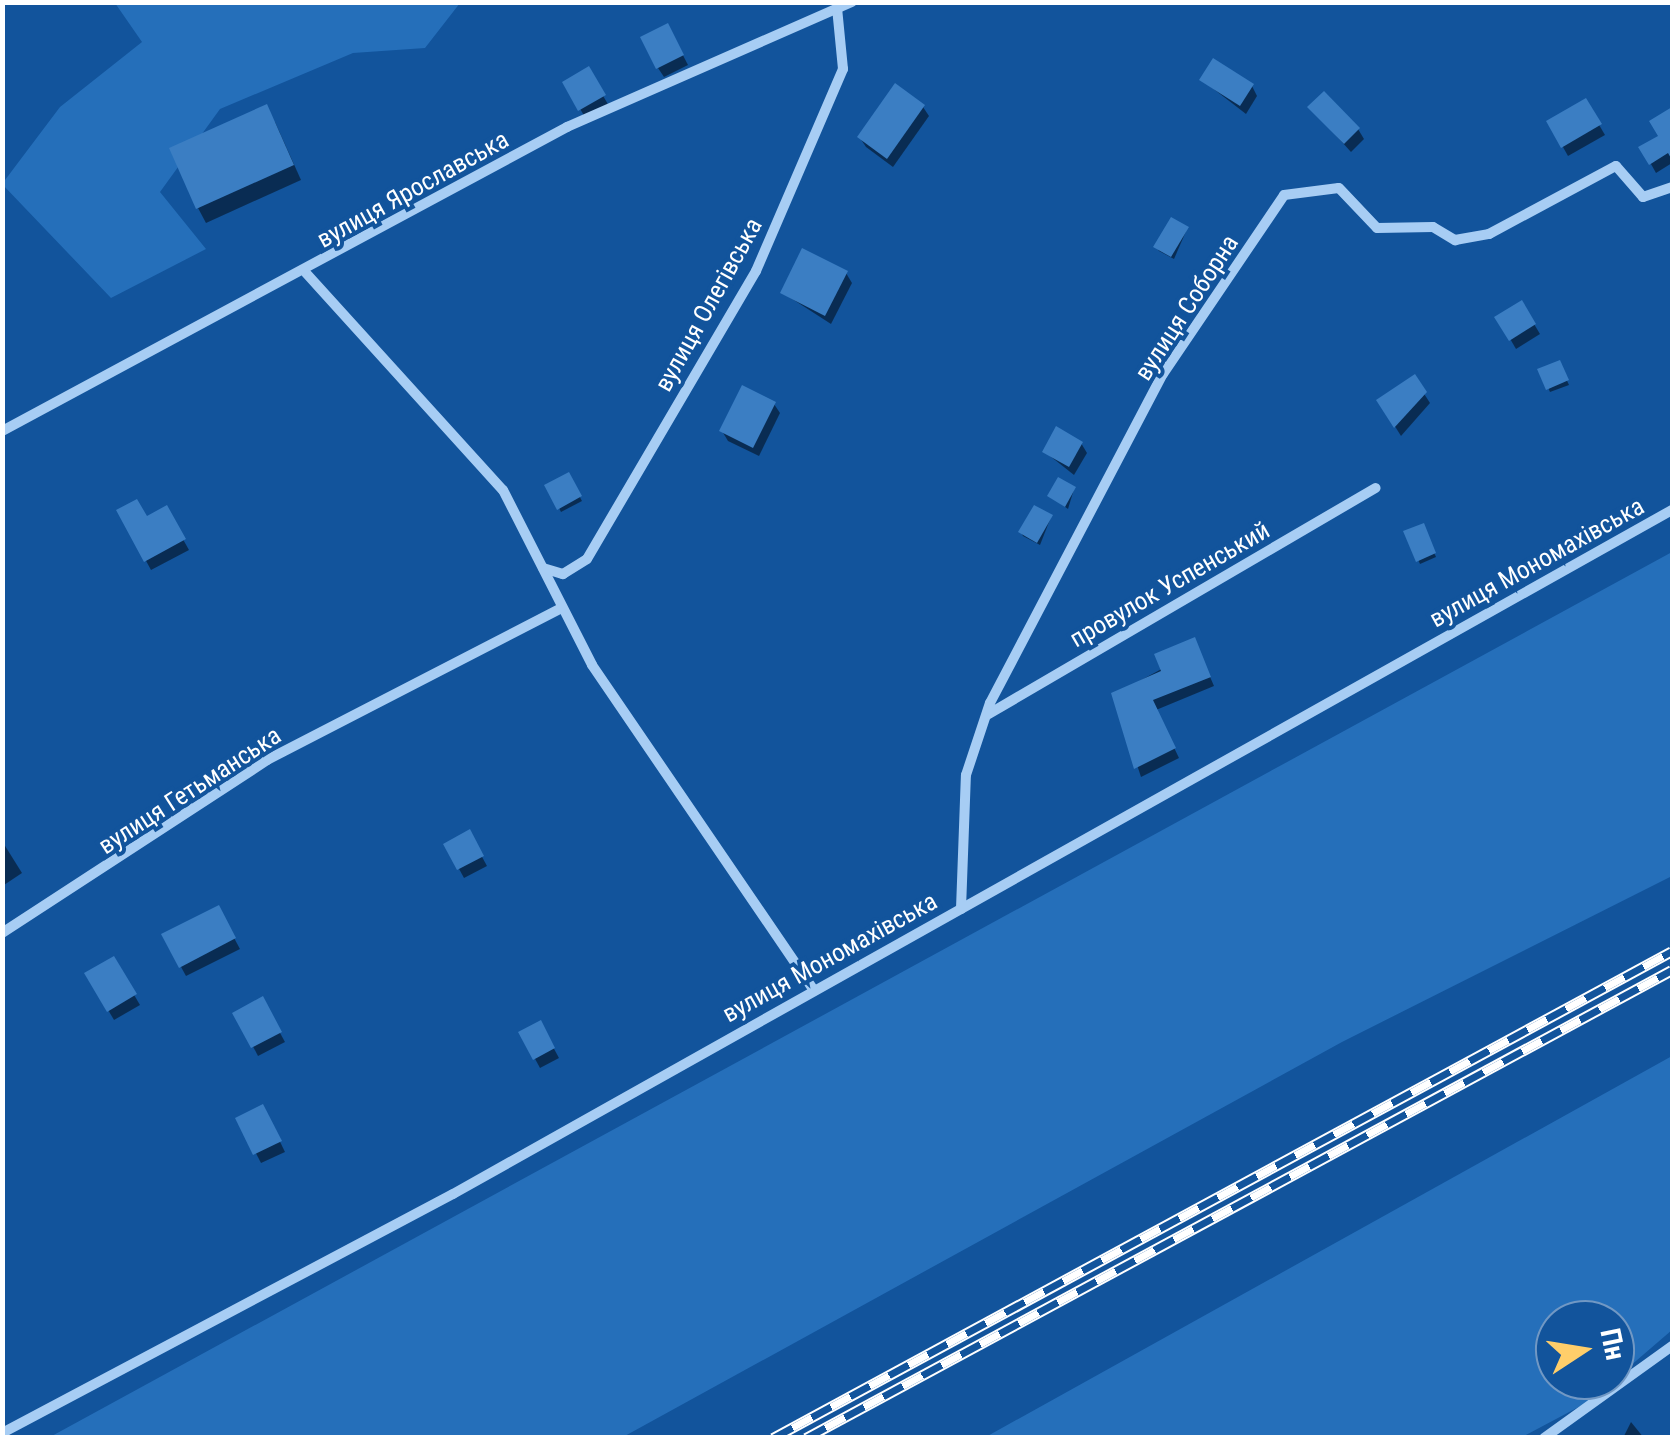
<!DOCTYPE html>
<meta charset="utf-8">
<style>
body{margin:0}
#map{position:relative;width:1675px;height:1440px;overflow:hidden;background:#12549c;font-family:"Roboto Condensed",sans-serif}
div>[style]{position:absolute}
.green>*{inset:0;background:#256fba}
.shadow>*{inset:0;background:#0007}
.building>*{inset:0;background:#3b7ec3}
.minor>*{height:10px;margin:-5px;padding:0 5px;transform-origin:5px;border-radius:5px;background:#a7cdf4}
.rail>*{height:11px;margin-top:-5.5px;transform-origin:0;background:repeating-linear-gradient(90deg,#12549c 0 22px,#fff 0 44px);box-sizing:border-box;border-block:2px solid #fff}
span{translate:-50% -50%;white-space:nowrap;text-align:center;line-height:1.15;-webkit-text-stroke:8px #12549c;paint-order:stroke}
.street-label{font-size:25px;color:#fff}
.frame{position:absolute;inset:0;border:5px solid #fff;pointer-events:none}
.north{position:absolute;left:1535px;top:1300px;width:100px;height:100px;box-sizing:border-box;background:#12549c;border:2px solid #7198c4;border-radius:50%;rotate:78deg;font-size:28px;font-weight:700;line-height:40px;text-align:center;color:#fff}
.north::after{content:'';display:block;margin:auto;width:35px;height:45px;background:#ffce6a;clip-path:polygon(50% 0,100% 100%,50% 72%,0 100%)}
</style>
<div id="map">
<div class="green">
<i style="clip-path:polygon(115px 3px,460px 3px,425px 48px,353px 53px,220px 109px,160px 192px,206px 249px,111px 298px,2px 184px,60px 107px,142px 42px)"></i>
<i style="clip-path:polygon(1672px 552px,1672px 876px,1342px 1042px,623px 1437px,50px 1437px)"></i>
<i style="clip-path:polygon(1672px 1056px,1672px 1330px,1615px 1379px,1615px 1320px,1555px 1320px,1555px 1380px,1614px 1380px,1590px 1401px,1522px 1437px,984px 1438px)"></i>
</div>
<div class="shadow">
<i style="clip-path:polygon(673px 36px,688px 65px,664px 77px,658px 68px)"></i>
<i style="clip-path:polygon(588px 70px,609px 106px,586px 119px,565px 83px)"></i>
<i style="clip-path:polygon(1202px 80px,1252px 86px,1257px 96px,1246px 114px)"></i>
<i style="clip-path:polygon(1585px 101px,1605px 135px,1568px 156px,1549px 122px)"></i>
<i style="clip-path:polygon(923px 107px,929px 116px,893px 167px,866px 147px,860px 138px)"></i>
<i style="clip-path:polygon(1310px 107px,1358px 129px,1364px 139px,1351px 152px)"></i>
<i style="clip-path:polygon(1672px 110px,1672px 163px,1656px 173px,1642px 148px,1661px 137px,1652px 122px)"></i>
<i style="clip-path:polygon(275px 122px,301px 180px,206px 223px,198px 208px)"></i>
<i style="clip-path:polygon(1187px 229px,1174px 259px,1159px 251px,1156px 247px)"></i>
<i style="clip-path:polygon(846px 273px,852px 283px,831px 324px,783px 293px)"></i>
<i style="clip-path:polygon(1522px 304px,1540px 334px,1516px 349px,1498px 318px)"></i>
<i style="clip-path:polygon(1559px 363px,1569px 385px,1550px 392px,1541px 370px)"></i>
<i style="clip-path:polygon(1414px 378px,1430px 403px,1401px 436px,1379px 401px)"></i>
<i style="clip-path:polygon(774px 404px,780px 413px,759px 456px,728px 441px,722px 431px)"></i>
<i style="clip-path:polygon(1081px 443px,1087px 453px,1074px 475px,1045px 452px)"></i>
<i style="clip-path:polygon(568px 475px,582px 501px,561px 512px,548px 486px)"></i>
<i style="clip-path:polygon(1074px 489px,1068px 509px,1050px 496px)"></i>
<i style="clip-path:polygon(166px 509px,189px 550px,151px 570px,119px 511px,146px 520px)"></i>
<i style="clip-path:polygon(1051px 517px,1040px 545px,1023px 536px,1021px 532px)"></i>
<i style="clip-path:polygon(1422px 526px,1436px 557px,1420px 564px,1406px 533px)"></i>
<i style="clip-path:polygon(1198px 649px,1214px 686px,1156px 710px,1179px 758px,1141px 777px,1114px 695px)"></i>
<i style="clip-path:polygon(469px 833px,487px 866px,464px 878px,446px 845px)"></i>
<i style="clip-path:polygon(2px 841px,22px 873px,4px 885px,2px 883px)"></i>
<i style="clip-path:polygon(218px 908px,240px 949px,186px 976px,164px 936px)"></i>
<i style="clip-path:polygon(113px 959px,140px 1005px,114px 1020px,87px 974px)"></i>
<i style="clip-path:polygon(262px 1000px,285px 1042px,258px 1056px,236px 1014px)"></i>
<i style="clip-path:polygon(540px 1023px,559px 1058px,540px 1068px,521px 1033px)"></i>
<i style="clip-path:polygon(268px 1117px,285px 1152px,261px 1163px,238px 1119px)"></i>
<i style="clip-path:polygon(1631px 1422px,1644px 1438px,1623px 1438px)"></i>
</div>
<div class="building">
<i style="clip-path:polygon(668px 23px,684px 55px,656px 69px,640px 37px)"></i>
<i style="clip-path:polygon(1213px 58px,1254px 84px,1240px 106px,1199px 80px)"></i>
<i style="clip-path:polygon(589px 66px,606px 95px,578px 111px,562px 82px)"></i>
<i style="clip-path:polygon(895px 83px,925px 105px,887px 159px,857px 137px)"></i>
<i style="clip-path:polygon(1324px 91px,1360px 128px,1344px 144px,1307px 107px)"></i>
<i style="clip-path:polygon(1586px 98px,1602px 124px,1561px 148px,1546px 121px)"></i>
<i style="clip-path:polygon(267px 104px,294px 165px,196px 209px,169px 148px)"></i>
<i style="clip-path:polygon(1672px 107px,1672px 160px,1668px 153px,1649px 165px,1638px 147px,1658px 136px,1649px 121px)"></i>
<i style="clip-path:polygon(1171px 217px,1189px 227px,1171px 257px,1153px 247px)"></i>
<i style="clip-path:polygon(802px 248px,848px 271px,825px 316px,780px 293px)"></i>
<i style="clip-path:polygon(1522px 300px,1536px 324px,1509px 341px,1494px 317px)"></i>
<i style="clip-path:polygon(1560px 360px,1569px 380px,1546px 390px,1537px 369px)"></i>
<i style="clip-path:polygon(1415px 374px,1427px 392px,1394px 428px,1376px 400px)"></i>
<i style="clip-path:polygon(742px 385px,776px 402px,753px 448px,719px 431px)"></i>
<i style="clip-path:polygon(1056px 426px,1083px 442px,1069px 467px,1042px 452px)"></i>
<i style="clip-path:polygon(569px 472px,582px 496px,557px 510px,544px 485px)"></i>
<i style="clip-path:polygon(1058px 477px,1076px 487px,1065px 507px,1047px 496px)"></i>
<i style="clip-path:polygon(137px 499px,147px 516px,167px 505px,186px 539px,144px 562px,116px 510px)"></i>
<i style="clip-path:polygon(1034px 505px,1053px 515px,1037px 543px,1018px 532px)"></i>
<i style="clip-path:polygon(1424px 523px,1436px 553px,1416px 562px,1403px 531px)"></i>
<i style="clip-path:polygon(1195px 637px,1211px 677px,1153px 700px,1176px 748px,1134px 769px,1111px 693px,1161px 671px,1154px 654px)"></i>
<i style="clip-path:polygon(470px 829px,484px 856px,457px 870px,443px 844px)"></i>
<i style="clip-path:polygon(219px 905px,236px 938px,179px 968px,161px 934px)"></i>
<i style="clip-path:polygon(114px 956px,137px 994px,107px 1012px,84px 973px)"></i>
<i style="clip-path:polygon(263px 996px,282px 1032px,251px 1048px,232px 1013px)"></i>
<i style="clip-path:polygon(541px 1020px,555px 1048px,533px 1060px,518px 1032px)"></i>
<i style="clip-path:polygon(263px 1104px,282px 1141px,253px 1155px,235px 1118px)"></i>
</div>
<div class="minor">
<i style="left:306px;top:273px;width:293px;rotate:47.8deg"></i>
<i style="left:503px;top:490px;width:196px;rotate:63deg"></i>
<i style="left:592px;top:665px;width:392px;rotate:55.7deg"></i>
<i style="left:2px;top:431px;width:642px;rotate:-28.28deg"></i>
<i style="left:567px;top:127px;width:311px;rotate:-23.7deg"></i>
<i style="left:543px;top:568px;width:21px;rotate:17deg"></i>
<i style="left:563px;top:574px;width:28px;rotate:-32deg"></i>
<i style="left:587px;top:559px;width:334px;rotate:-59.6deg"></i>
<i style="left:756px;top:271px;width:220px;rotate:-66.7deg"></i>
<i style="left:843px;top:69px;width:61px;rotate:-95.6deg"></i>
<i style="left:987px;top:715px;width:450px;rotate:-30.3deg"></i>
<i style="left:961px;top:909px;width:134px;rotate:-87.9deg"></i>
<i style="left:966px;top:775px;width:76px;rotate:-71.6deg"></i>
<i style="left:990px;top:703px;width:372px;rotate:-62.3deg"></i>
<i style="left:1163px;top:374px;width:216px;rotate:-55.9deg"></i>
<i style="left:1284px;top:195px;width:55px;rotate:-7.3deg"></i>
<i style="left:1339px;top:188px;width:55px;rotate:46.5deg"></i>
<i style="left:1377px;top:228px;width:56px;rotate:-1deg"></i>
<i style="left:1433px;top:227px;width:26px;rotate:31deg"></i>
<i style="left:1455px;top:240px;width:35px;rotate:-10deg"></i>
<i style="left:1489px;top:234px;width:144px;rotate:-28.2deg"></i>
<i style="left:1616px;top:166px;width:41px;rotate:48.9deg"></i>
<i style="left:1643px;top:197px;width:31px;rotate:-19deg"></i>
<i style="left:2px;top:933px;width:316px;rotate:-33.1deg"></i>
<i style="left:267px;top:760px;width:332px;rotate:-27.3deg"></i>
<i style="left:2px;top:1433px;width:510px;rotate:-27.92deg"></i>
<i style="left:453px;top:1194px;width:1398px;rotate:-29.3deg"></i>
<i style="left:1544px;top:1438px;width:158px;rotate:-35.7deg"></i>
</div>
<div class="rail">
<i style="left:773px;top:1438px;width:1022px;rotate:-28.44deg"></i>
<i style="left:806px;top:1438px;width:984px;rotate:-28.39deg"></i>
</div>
<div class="street-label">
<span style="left:413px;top:190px;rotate:-29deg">вулиця Ярославська</span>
<span style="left:709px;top:305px;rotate:-61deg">вулиця Олегівська</span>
<span style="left:1187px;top:308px;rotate:-57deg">вулиця Соборна</span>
<span style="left:1537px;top:563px;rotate:-29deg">вулиця Мономахівська</span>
<span style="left:1170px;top:585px;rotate:-30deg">провулок Успенський</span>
<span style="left:190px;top:791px;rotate:-33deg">вулиця Гетьманська</span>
<span style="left:830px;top:958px;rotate:-29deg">вулиця Мономахівська</span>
</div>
<div class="frame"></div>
<div class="north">Пн</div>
</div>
